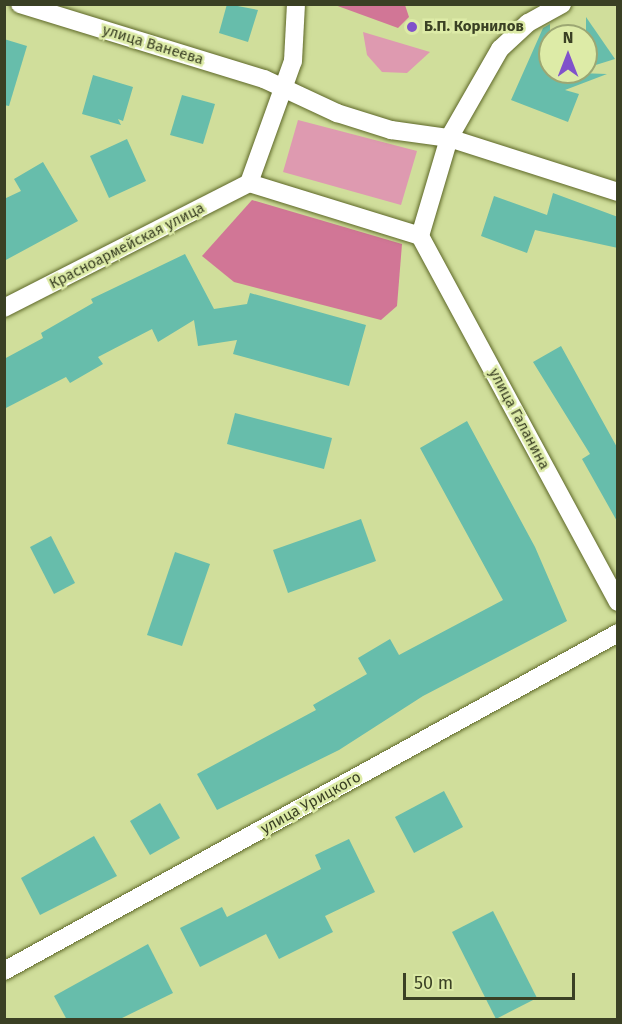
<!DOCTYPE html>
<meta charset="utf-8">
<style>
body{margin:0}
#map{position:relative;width:622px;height:1024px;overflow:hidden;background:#d0de9b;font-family:"Fira Sans",sans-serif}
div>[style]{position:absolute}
.green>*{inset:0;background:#de9ab0}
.forest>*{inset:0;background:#d17696}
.building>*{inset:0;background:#67bdab}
.roads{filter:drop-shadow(0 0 2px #5d6727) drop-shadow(0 0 2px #5d6727)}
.street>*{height:18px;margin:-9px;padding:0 9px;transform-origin:9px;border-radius:9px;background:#fff}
.dots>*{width:16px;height:16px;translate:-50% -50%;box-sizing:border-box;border:3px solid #ddeba7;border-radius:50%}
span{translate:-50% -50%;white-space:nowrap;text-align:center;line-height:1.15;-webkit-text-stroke:5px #ddeba7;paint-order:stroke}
.poi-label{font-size:15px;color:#3a4024;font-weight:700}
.left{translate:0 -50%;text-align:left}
.street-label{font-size:15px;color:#3a4024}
.frame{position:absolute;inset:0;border:6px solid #3a4024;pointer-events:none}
.north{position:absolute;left:538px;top:24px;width:60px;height:60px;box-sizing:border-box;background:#ddeba7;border:2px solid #9ca773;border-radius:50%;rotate:0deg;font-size:16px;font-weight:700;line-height:24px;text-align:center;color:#3a4024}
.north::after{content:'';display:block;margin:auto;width:21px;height:27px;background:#8052cb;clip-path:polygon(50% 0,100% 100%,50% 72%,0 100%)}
.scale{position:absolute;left:403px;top:973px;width:172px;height:27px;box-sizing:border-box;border:3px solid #3a4024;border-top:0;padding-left:8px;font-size:18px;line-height:21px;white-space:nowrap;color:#3a4024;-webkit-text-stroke:4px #ddeba7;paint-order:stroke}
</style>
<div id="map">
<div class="green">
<i style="clip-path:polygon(363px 32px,430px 52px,407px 73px,382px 72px,367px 55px)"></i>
<i style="clip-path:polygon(298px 120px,417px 151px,401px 205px,283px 172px)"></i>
</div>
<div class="forest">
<i style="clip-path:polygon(335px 5px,405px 5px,409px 17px,398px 28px)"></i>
<i style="clip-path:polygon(252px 200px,402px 244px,397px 306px,381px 320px,234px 282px,202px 256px)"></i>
</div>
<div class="building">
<i style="clip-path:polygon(227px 4px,258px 10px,248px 42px,219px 33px)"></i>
<i style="clip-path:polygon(586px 17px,615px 59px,586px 68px)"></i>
<i style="clip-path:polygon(550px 24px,550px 72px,607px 74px,565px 90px,579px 94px,568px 122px,511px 100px,543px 28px)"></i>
<i style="clip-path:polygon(4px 39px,27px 46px,9px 106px,4px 105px)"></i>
<i style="clip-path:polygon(93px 75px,133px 87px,123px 121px,118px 119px,121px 125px,82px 114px)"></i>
<i style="clip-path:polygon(182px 95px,215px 104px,203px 144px,170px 135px)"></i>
<i style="clip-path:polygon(127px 139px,146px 181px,109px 198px,90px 156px)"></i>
<i style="clip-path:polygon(43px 162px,78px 221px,4px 261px,4px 199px,21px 191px,14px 179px)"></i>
<i style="clip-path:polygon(553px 193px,618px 217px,618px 248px,535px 230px,527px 253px,481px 236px,494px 196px,547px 215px)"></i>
<i style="clip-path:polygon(185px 254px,214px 309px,247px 304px,250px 293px,366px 325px,349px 386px,233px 354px,237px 340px,198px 346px,194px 320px,158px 342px,152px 329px,98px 357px,103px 364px,70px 383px,66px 377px,4px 409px,4px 359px,43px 338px,41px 333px,93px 303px,91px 299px)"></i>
<i style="clip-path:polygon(561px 346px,618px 449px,618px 523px,582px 459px,590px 454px,533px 362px)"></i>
<i style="clip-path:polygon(235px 413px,332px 438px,324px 469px,227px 444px)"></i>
<i style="clip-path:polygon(467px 421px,535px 547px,567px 621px,423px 696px,339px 750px,217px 810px,197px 774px,316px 710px,313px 705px,367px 674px,358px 658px,390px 639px,399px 655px,503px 600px,420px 448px)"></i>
<i style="clip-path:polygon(361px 519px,376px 561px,288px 593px,273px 550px)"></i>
<i style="clip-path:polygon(51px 536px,75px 583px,54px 594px,30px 547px)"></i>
<i style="clip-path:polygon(175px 552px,210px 564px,182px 646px,147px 635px)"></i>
<i style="clip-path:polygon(444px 791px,463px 827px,414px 853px,395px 817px)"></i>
<i style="clip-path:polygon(160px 803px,180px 838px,150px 855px,130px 821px)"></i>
<i style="clip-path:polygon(94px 836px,117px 876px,40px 915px,21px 878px)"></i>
<i style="clip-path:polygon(349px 839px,375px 892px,325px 916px,333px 932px,279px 959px,266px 934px,200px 967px,180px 928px,222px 907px,227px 917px,321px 869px,315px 855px)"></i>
<i style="clip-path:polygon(493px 911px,537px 998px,496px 1019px,452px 932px)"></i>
<i style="clip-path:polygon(148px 944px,173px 993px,118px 1020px,67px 1020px,54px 996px)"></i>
</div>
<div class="roads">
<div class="street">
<i style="left:20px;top:4px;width:255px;rotate:17.1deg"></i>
<i style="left:264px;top:79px;width:81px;rotate:25deg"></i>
<i style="left:337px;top:113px;width:57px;rotate:17.5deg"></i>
<i style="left:391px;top:130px;width:59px;rotate:7.9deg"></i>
<i style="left:449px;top:138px;width:177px;rotate:17.7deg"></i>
<i style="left:249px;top:183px;width:130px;rotate:-70.2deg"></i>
<i style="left:293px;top:61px;width:57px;rotate:-87deg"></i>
<i style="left:249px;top:183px;width:179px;rotate:17.2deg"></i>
<i style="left:420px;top:236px;width:416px;rotate:61.6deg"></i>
<i style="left:420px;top:236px;width:102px;rotate:-73.5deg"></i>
<i style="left:449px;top:138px;width:103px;rotate:-60.2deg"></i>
<i style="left:500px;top:49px;width:38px;rotate:-43deg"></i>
<i style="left:528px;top:23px;width:39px;rotate:-29deg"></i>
<i style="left:4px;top:308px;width:275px;rotate:-27deg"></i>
<i style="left:4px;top:971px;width:701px;rotate:-28.83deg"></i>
</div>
</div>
<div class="dots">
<i style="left:412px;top:27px;background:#8052cb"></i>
</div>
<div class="poi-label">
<span class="left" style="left:424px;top:27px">Б.П. Корнилов</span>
</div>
<div class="street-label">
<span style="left:153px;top:45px;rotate:17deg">улица Ванеева</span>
<span style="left:127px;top:246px;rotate:-27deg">Красноармейская улица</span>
<span style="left:519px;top:419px;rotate:62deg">улица Галанина</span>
<span style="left:311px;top:803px;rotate:-29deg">улица Урицкого</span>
</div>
<div class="frame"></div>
<div class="north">N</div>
<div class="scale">50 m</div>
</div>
